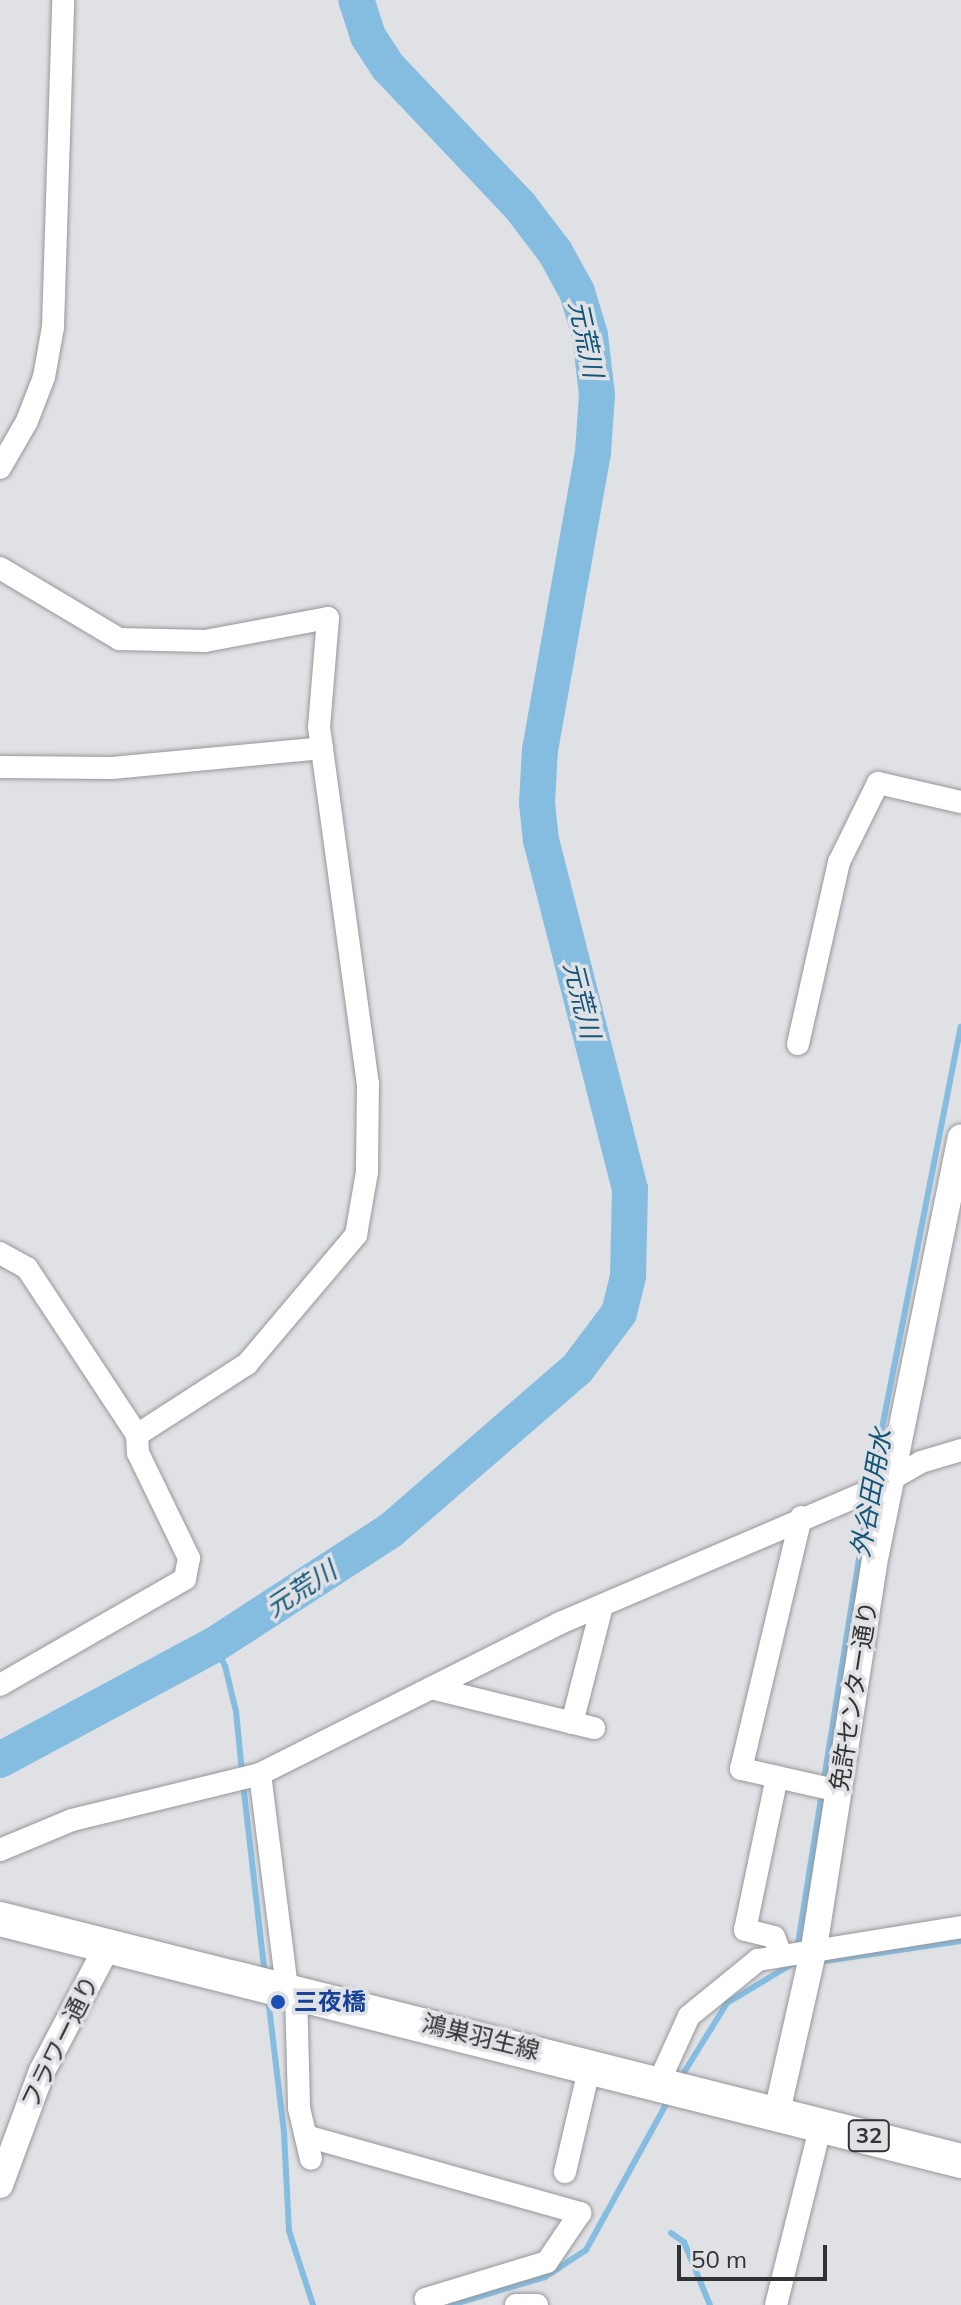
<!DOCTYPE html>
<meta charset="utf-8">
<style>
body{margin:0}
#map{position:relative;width:961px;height:2305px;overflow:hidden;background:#e0e1e5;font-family:Mulish,"Noto Sans JP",sans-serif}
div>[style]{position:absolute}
.stream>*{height:6px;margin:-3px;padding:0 3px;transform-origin:3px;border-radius:3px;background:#85bde1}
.river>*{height:36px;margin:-18px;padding:0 18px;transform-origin:18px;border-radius:18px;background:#85bde1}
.roads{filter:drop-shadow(0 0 2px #96979b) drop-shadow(0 0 2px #96979b)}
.minor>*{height:22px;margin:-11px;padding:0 11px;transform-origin:11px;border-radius:11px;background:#fff}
.tertiary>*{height:26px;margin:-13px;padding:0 13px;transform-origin:13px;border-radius:13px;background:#fff}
.primary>*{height:34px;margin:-17px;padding:0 17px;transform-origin:17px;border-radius:17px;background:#fff}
.dots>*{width:22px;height:22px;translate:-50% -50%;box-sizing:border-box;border:4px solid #e0e1e5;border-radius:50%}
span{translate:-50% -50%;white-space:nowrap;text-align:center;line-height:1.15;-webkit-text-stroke:7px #e0e1e5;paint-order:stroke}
.shield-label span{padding:2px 6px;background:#e0e1e5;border:2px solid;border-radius:6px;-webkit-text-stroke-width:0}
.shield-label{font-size:22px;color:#323234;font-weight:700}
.street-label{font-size:24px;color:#323234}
.transit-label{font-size:24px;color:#164399;font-weight:700}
.left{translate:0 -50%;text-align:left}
.water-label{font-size:26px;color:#115679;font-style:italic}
.scale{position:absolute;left:677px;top:2245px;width:150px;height:36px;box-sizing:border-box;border:4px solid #323234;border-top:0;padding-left:10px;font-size:24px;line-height:28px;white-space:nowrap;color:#323234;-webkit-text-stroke:6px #e0e1e5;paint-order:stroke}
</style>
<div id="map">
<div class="stream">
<i style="left:871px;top:1484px;width:466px;rotate:-78.9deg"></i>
<i style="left:214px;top:1645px;width:24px;rotate:62deg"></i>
<i style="left:225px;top:1666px;width:46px;rotate:76.3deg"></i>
<i style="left:236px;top:1711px;width:61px;rotate:84.4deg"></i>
<i style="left:243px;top:1783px;width:193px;rotate:83.5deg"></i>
<i style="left:797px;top:1950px;width:461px;rotate:-81deg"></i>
<i style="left:818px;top:1962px;width:145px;rotate:-8.4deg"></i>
<i style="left:268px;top:1998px;width:135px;rotate:83.2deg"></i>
<i style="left:284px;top:2132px;width:99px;rotate:87.1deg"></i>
<i style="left:289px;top:2231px;width:78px;rotate:72deg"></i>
<i style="left:680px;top:2079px;width:89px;rotate:-58.3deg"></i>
<i style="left:727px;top:2003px;width:79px;rotate:-31.1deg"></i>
<i style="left:671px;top:2233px;width:16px;rotate:35deg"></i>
<i style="left:684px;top:2242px;width:68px;rotate:67.6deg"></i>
<i style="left:451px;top:2305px;width:98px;rotate:-16.6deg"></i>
<i style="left:545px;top:2277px;width:49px;rotate:-33.4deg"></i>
<i style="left:586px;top:2250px;width:172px;rotate:-61.2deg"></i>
</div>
<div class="river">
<i style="left:0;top:1760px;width:243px;rotate:-28.3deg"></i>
<i style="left:214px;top:1645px;width:211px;rotate:-33deg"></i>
<i style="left:391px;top:1530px;width:246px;rotate:-40.9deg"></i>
<i style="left:577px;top:1369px;width:70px;rotate:-53.1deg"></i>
<i style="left:619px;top:1313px;width:38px;rotate:-76deg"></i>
<i style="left:628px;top:1276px;width:87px;rotate:-88.7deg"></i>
<i style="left:630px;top:1189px;width:359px;rotate:-104.3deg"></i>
<i style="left:541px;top:841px;width:38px;rotate:-96deg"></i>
<i style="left:537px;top:803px;width:53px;rotate:-86.8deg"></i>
<i style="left:540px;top:750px;width:303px;rotate:-79.9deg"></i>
<i style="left:593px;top:452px;width:57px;rotate:-86deg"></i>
<i style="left:597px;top:395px;width:60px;rotate:-96.7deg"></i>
<i style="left:590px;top:335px;width:45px;rotate:-106.8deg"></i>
<i style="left:577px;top:292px;width:46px;rotate:-118.8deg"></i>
<i style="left:555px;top:252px;width:58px;rotate:-127.3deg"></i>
<i style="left:520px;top:206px;width:192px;rotate:-133.5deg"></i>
<i style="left:388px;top:67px;width:37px;rotate:-123deg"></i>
<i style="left:368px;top:36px;width:38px;rotate:-108deg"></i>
</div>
<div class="roads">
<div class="minor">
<i style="left:0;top:468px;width:54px;rotate:-60.1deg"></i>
<i style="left:27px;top:421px;width:47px;rotate:-68.9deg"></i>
<i style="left:44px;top:377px;width:51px;rotate:-79.8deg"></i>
<i style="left:53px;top:327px;width:327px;rotate:-88.2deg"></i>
<i style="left:0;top:568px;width:139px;rotate:30.8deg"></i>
<i style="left:119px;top:639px;width:86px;rotate:1.3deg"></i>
<i style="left:205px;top:641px;width:125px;rotate:-10.6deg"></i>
<i style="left:328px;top:618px;width:109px;rotate:94.7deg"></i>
<i style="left:319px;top:727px;width:360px;rotate:82.2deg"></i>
<i style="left:368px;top:1084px;width:88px;rotate:90.7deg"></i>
<i style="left:367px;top:1172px;width:64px;rotate:99.9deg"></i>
<i style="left:356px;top:1235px;width:169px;rotate:130.2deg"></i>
<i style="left:247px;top:1364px;width:131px;rotate:147.2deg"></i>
<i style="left:0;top:767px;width:112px;rotate:0.5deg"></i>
<i style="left:112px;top:768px;width:211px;rotate:-5.4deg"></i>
<i style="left:798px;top:1044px;width:187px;rotate:-77.3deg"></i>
<i style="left:839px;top:862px;width:88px;rotate:-63.7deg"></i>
<i style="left:878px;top:783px;width:85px;rotate:12.9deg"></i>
<i style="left:0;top:1253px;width:31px;rotate:29deg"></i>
<i style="left:27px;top:1268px;width:200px;rotate:56.6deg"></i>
<i style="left:137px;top:1435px;width:18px;rotate:87deg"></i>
<i style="left:138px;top:1453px;width:117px;rotate:64.1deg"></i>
<i style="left:189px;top:1558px;width:21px;rotate:101deg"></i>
<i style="left:185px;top:1579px;width:213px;rotate:150.2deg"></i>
<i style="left:431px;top:1688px;width:168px;rotate:13.8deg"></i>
<i style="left:572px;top:1723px;width:121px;rotate:-75.6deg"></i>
<i style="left:260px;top:1774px;width:216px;rotate:82.8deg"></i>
<i style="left:777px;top:1777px;width:64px;rotate:12.7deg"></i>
<i style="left:0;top:1850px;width:78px;rotate:-22.6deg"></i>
<i style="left:72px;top:1820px;width:194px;rotate:-13.7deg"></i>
<i style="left:260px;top:1774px;width:336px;rotate:-26.7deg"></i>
<i style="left:560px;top:1623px;width:344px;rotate:-23.1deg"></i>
<i style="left:876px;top:1488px;width:52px;rotate:-30deg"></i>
<i style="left:921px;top:1462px;width:42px;rotate:-16.7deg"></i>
<i style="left:781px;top:1955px;width:19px;rotate:-111deg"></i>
<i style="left:774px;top:1937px;width:30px;rotate:-166deg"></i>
<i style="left:745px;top:1930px;width:156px;rotate:-78.2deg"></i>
<i style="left:777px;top:1777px;width:37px;rotate:-167deg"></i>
<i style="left:741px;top:1769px;width:259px;rotate:-76.6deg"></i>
<i style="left:296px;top:1990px;width:118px;rotate:88.5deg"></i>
<i style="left:299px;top:2108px;width:52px;rotate:76.8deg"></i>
<i style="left:659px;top:2082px;width:72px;rotate:-65.6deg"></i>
<i style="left:689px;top:2016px;width:89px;rotate:-39.1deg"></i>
<i style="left:758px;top:1960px;width:206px;rotate:-9.2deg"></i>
<i style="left:306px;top:2136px;width:285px;rotate:15.7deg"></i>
<i style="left:580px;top:2213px;width:59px;rotate:124deg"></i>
<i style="left:547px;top:2262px;width:127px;rotate:163.1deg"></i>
<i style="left:565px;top:2172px;width:110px;rotate:-76.8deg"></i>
<i style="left:516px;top:2305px;width:21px"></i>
<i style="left:776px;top:2305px;width:187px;rotate:-76deg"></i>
</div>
<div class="tertiary">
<i style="left:777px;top:2112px;width:168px;rotate:-77.3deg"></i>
<i style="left:814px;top:1948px;width:399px;rotate:-81.1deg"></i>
<i style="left:876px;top:1554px;width:425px;rotate:-78.5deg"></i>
<i style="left:0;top:2185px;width:121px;rotate:-69.8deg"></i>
<i style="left:42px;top:2071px;width:140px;rotate:-62.3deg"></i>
</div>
<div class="primary">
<i style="left:0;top:1919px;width:991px;rotate:14.13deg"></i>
</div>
</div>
<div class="dots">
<i style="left:278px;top:2002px;background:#1a4fb4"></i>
</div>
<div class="shield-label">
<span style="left:869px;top:2136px">32</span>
</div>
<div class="street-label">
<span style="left:854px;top:1696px;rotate:-81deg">免許センター通り</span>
<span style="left:481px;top:2037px;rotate:14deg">鴻巣羽生線</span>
<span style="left:60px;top:2042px;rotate:-64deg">フラワー通り</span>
</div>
<div class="transit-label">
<span class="left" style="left:294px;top:2002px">三夜橋</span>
</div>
<div class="water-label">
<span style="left:586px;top:339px;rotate:78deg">元荒川</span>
<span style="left:582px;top:1000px;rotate:76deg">元荒川</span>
<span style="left:871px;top:1493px;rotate:-80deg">外谷田用水</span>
<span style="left:301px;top:1589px;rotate:-33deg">元荒川</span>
</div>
<div class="scale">50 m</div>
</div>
